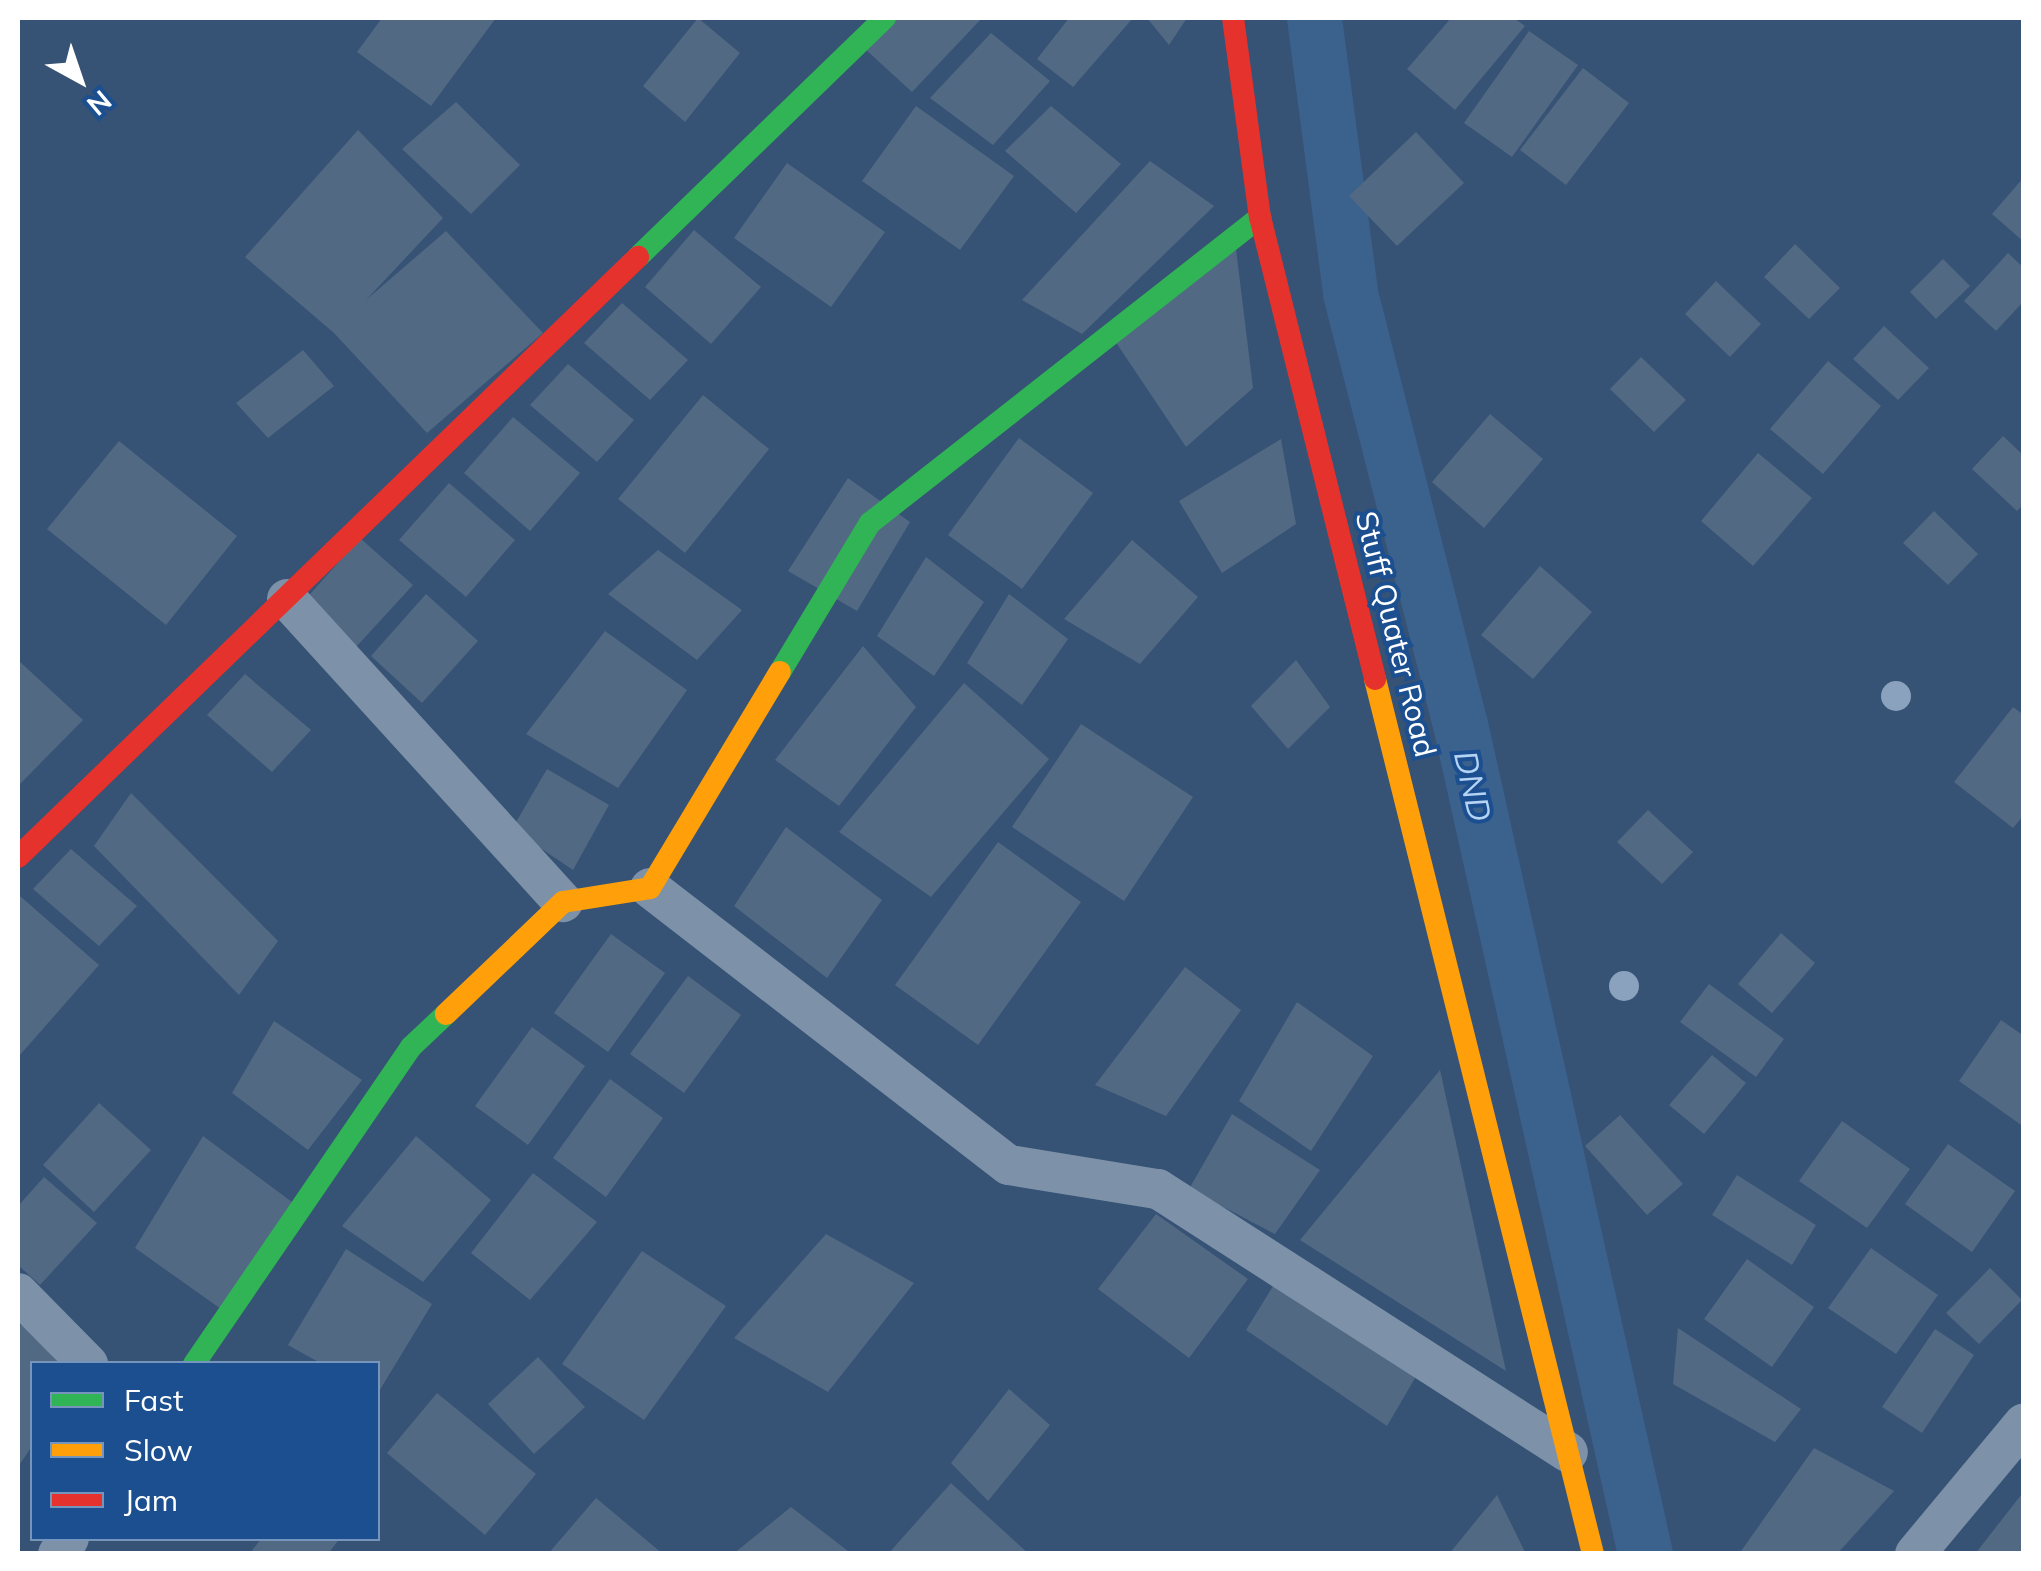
<!DOCTYPE html>
<style>
body{margin:0}
#map{position:relative;width:2041px;height:1571px;overflow:hidden;background:#365274;font-family:Mulish,sans-serif}
div>[style]{position:absolute}
.canal>*{height:55px;margin:-27.5px;padding:0 27.5px;transform-origin:27.5px;border-radius:27.5px;background:#3b618d}
.building>*{inset:0;background:#526984}
.street>*{height:40px;margin:-20px;padding:0 20px;transform-origin:20px;border-radius:20px;background:#7d92a8}
.fast>*{height:22px;margin:-11px;padding:0 11px;transform-origin:11px;border-radius:11px;background:#30b455}
.slow>*{height:22px;margin:-11px;padding:0 11px;transform-origin:11px;border-radius:11px;background:#ff9f0a}
.jam>*{height:22px;margin:-11px;padding:0 11px;transform-origin:11px;border-radius:11px;background:#e5322d}
.trees>*{width:30px;height:30px;margin:-15px;border-radius:50%;background:#8aa2be}
span{translate:-50% -50%;white-space:nowrap;text-align:center;line-height:1.15;-webkit-text-stroke:8px #1b4f8f;paint-order:stroke}
.street-label{font-size:30px;color:#fff}
.water-label{font-size:32px;color:#b5d3f5;font-style:italic}
.frame{position:absolute;inset:0;border:20px solid #fff;pointer-events:none}
.legend{position:absolute;left:30px;top:1361px;width:350px;height:180px;box-sizing:border-box;background:#1b4f8f;border:2px solid #7695bc;margin:0;padding:12px 18px;list-style:none;font-size:30px;color:#fff}
.legend li{display:flex;align-items:center;gap:20px;height:50px}
.legend b{width:50px;border:2px solid #7695bc}
.north{position:absolute;left:30px;top:30px;width:100px;height:100px;-webkit-text-stroke:8px #1b4f8f;paint-order:stroke;rotate:140deg;font-size:28px;font-weight:700;line-height:40px;text-align:center;color:#fff}
.north::after{content:'';display:block;margin:auto;width:35px;height:45px;background:#fff;clip-path:polygon(50% 0,100% 100%,50% 72%,0 100%)}
</style>
<div id="map">
<div class="canal">
<i style="left:1314px;top:18px;width:277px;rotate:82.5deg"></i>
<i style="left:1350px;top:293px;width:445px;rotate:75.7deg"></i>
<i style="left:1460px;top:724px;width:850px;rotate:77.43deg"></i>
</div>
<div class="building">
<i style="clip-path:polygon(382px 18px,496px 18px,431px 106px,357px 52px)"></i>
<i style="clip-path:polygon(698px 18px,740px 53px,685px 122px,643px 86px)"></i>
<i style="clip-path:polygon(894px 18px,982px 18px,912px 92px,864px 48px)"></i>
<i style="clip-path:polygon(1069px 18px,1133px 18px,1073px 87px,1037px 59px)"></i>
<i style="clip-path:polygon(1147px 18px,1187px 18px,1169px 45px)"></i>
<i style="clip-path:polygon(1451px 18px,1514px 18px,1525px 26px,1455px 110px,1407px 69px)"></i>
<i style="clip-path:polygon(1529px 31px,1578px 65px,1512px 157px,1464px 123px)"></i>
<i style="clip-path:polygon(991px 33px,1050px 81px,993px 145px,930px 98px)"></i>
<i style="clip-path:polygon(1583px 68px,1629px 103px,1566px 185px,1520px 150px)"></i>
<i style="clip-path:polygon(456px 102px,520px 165px,471px 214px,402px 149px)"></i>
<i style="clip-path:polygon(916px 106px,1014px 176px,960px 250px,862px 181px)"></i>
<i style="clip-path:polygon(1051px 106px,1121px 164px,1076px 213px,1005px 151px)"></i>
<i style="clip-path:polygon(358px 130px,443px 218px,366px 300px,446px 231px,543px 333px,427px 433px,334px 333px,245px 257px)"></i>
<i style="clip-path:polygon(1416px 132px,1464px 183px,1397px 246px,1349px 196px)"></i>
<i style="clip-path:polygon(1150px 161px,1214px 206px,1082px 334px,1022px 300px)"></i>
<i style="clip-path:polygon(787px 163px,885px 232px,831px 307px,734px 238px)"></i>
<i style="clip-path:polygon(2024px 177px,2024px 242px,1992px 214px)"></i>
<i style="clip-path:polygon(694px 230px,761px 287px,711px 344px,645px 287px)"></i>
<i style="clip-path:polygon(1795px 244px,1840px 288px,1809px 319px,1764px 277px)"></i>
<i style="clip-path:polygon(1236px 249px,1253px 388px,1186px 447px,1115px 341px)"></i>
<i style="clip-path:polygon(2008px 253px,2024px 268px,2024px 301px,1996px 331px,1964px 301px)"></i>
<i style="clip-path:polygon(1943px 259px,1970px 286px,1936px 319px,1910px 292px)"></i>
<i style="clip-path:polygon(1716px 281px,1761px 324px,1730px 357px,1685px 314px)"></i>
<i style="clip-path:polygon(622px 303px,688px 360px,650px 400px,584px 343px)"></i>
<i style="clip-path:polygon(1884px 326px,1929px 368px,1898px 400px,1853px 359px)"></i>
<i style="clip-path:polygon(303px 350px,334px 386px,268px 438px,236px 403px)"></i>
<i style="clip-path:polygon(1641px 357px,1686px 400px,1654px 432px,1610px 389px)"></i>
<i style="clip-path:polygon(1828px 361px,1881px 406px,1823px 474px,1770px 429px)"></i>
<i style="clip-path:polygon(568px 364px,634px 420px,597px 462px,530px 405px)"></i>
<i style="clip-path:polygon(703px 395px,769px 449px,685px 553px,618px 499px)"></i>
<i style="clip-path:polygon(1490px 414px,1543px 459px,1484px 528px,1432px 482px)"></i>
<i style="clip-path:polygon(513px 417px,580px 473px,530px 531px,464px 473px)"></i>
<i style="clip-path:polygon(2003px 436px,2024px 456px,2024px 504px,2017px 511px,1972px 469px)"></i>
<i style="clip-path:polygon(1019px 438px,1093px 493px,1022px 589px,948px 535px)"></i>
<i style="clip-path:polygon(1281px 439px,1296px 524px,1222px 573px,1179px 501px)"></i>
<i style="clip-path:polygon(119px 441px,237px 536px,166px 625px,47px 529px)"></i>
<i style="clip-path:polygon(1758px 453px,1812px 498px,1753px 566px,1701px 521px)"></i>
<i style="clip-path:polygon(848px 478px,910px 522px,857px 611px,788px 571px)"></i>
<i style="clip-path:polygon(449px 483px,515px 540px,466px 597px,399px 540px)"></i>
<i style="clip-path:polygon(1934px 511px,1978px 554px,1948px 585px,1903px 543px)"></i>
<i style="clip-path:polygon(360px 538px,413px 585px,356px 647px,304px 601px)"></i>
<i style="clip-path:polygon(1132px 540px,1198px 597px,1140px 664px,1064px 619px)"></i>
<i style="clip-path:polygon(658px 550px,742px 610px,697px 660px,608px 594px)"></i>
<i style="clip-path:polygon(926px 557px,984px 602px,934px 676px,877px 636px)"></i>
<i style="clip-path:polygon(1540px 566px,1592px 612px,1533px 679px,1481px 635px)"></i>
<i style="clip-path:polygon(426px 594px,478px 641px,422px 703px,371px 656px)"></i>
<i style="clip-path:polygon(1009px 594px,1068px 639px,1022px 705px,967px 663px)"></i>
<i style="clip-path:polygon(605px 631px,687px 690px,618px 788px,526px 734px)"></i>
<i style="clip-path:polygon(863px 646px,916px 707px,839px 806px,775px 760px)"></i>
<i style="clip-path:polygon(18px 660px,83px 720px,18px 786px)"></i>
<i style="clip-path:polygon(1296px 660px,1330px 707px,1288px 749px,1251px 706px)"></i>
<i style="clip-path:polygon(245px 674px,311px 730px,272px 772px,207px 715px)"></i>
<i style="clip-path:polygon(964px 683px,1049px 759px,931px 897px,839px 832px)"></i>
<i style="clip-path:polygon(2013px 707px,2024px 715px,2024px 815px,2013px 828px,1954px 782px)"></i>
<i style="clip-path:polygon(1081px 724px,1193px 797px,1124px 901px,1012px 827px)"></i>
<i style="clip-path:polygon(547px 769px,609px 805px,573px 870px,512px 829px)"></i>
<i style="clip-path:polygon(131px 793px,278px 941px,239px 995px,94px 846px)"></i>
<i style="clip-path:polygon(1648px 810px,1693px 852px,1662px 884px,1617px 842px)"></i>
<i style="clip-path:polygon(786px 827px,882px 900px,827px 978px,734px 906px)"></i>
<i style="clip-path:polygon(998px 842px,1081px 902px,978px 1045px,895px 985px)"></i>
<i style="clip-path:polygon(71px 849px,137px 906px,99px 946px,33px 889px)"></i>
<i style="clip-path:polygon(20px 896px,99px 965px,20px 1055px,18px 899px)"></i>
<i style="clip-path:polygon(1781px 933px,1815px 963px,1772px 1013px,1738px 984px)"></i>
<i style="clip-path:polygon(611px 934px,665px 973px,608px 1052px,554px 1013px)"></i>
<i style="clip-path:polygon(1185px 967px,1241px 1010px,1166px 1116px,1095px 1085px)"></i>
<i style="clip-path:polygon(688px 976px,741px 1015px,684px 1093px,630px 1054px)"></i>
<i style="clip-path:polygon(1709px 984px,1784px 1039px,1756px 1077px,1680px 1022px)"></i>
<i style="clip-path:polygon(1297px 1002px,1373px 1056px,1311px 1151px,1239px 1101px)"></i>
<i style="clip-path:polygon(2001px 1020px,2024px 1036px,2024px 1127px,1959px 1081px)"></i>
<i style="clip-path:polygon(274px 1021px,362px 1080px,308px 1150px,232px 1093px)"></i>
<i style="clip-path:polygon(532px 1027px,585px 1066px,528px 1145px,475px 1106px)"></i>
<i style="clip-path:polygon(1712px 1055px,1746px 1083px,1704px 1134px,1669px 1105px)"></i>
<i style="clip-path:polygon(1440px 1070px,1506px 1371px,1300px 1240px)"></i>
<i style="clip-path:polygon(610px 1079px,663px 1118px,606px 1197px,553px 1158px)"></i>
<i style="clip-path:polygon(99px 1103px,151px 1150px,94px 1212px,43px 1165px)"></i>
<i style="clip-path:polygon(1232px 1114px,1320px 1170px,1275px 1234px,1189px 1189px)"></i>
<i style="clip-path:polygon(1620px 1115px,1683px 1184px,1647px 1215px,1585px 1146px)"></i>
<i style="clip-path:polygon(1842px 1121px,1910px 1169px,1867px 1228px,1799px 1181px)"></i>
<i style="clip-path:polygon(203px 1136px,292px 1202px,221px 1309px,135px 1248px)"></i>
<i style="clip-path:polygon(416px 1136px,491px 1200px,423px 1282px,342px 1226px)"></i>
<i style="clip-path:polygon(1948px 1144px,2015px 1191px,1972px 1252px,1905px 1204px)"></i>
<i style="clip-path:polygon(533px 1173px,597px 1222px,530px 1300px,471px 1253px)"></i>
<i style="clip-path:polygon(1737px 1175px,1816px 1225px,1792px 1265px,1712px 1215px)"></i>
<i style="clip-path:polygon(44px 1177px,97px 1223px,40px 1285px,18px 1265px,18px 1206px)"></i>
<i style="clip-path:polygon(1156px 1214px,1248px 1279px,1189px 1358px,1098px 1289px)"></i>
<i style="clip-path:polygon(826px 1234px,914px 1283px,828px 1392px,734px 1338px)"></i>
<i style="clip-path:polygon(1871px 1248px,1938px 1295px,1896px 1354px,1828px 1308px)"></i>
<i style="clip-path:polygon(346px 1249px,432px 1304px,378px 1393px,378px 1364px,322px 1364px,288px 1345px)"></i>
<i style="clip-path:polygon(642px 1251px,726px 1306px,644px 1420px,562px 1364px)"></i>
<i style="clip-path:polygon(1747px 1259px,1814px 1307px,1772px 1367px,1704px 1319px)"></i>
<i style="clip-path:polygon(1990px 1268px,2022px 1300px,1979px 1344px,1946px 1313px)"></i>
<i style="clip-path:polygon(1278px 1278px,1418px 1373px,1387px 1426px,1246px 1330px)"></i>
<i style="clip-path:polygon(23px 1322px,59px 1364px,32px 1364px,32px 1446px,18px 1467px,18px 1329px)"></i>
<i style="clip-path:polygon(1678px 1328px,1801px 1409px,1775px 1442px,1673px 1384px)"></i>
<i style="clip-path:polygon(1935px 1329px,1974px 1355px,1922px 1433px,1882px 1407px)"></i>
<i style="clip-path:polygon(538px 1357px,585px 1407px,534px 1454px,488px 1404px)"></i>
<i style="clip-path:polygon(1009px 1389px,1050px 1425px,988px 1501px,951px 1463px)"></i>
<i style="clip-path:polygon(437px 1393px,536px 1474px,485px 1535px,387px 1453px)"></i>
<i style="clip-path:polygon(1814px 1448px,1894px 1491px,1837px 1554px,1739px 1554px)"></i>
<i style="clip-path:polygon(951px 1483px,1029px 1554px,888px 1554px)"></i>
<i style="clip-path:polygon(1497px 1495px,1526px 1554px,1449px 1554px)"></i>
<i style="clip-path:polygon(2021px 1495px,2024px 1554px,1975px 1554px)"></i>
<i style="clip-path:polygon(596px 1498px,663px 1554px,548px 1554px)"></i>
<i style="clip-path:polygon(791px 1507px,848px 1551px,733px 1554px)"></i>
<i style="clip-path:polygon(262px 1538px,340px 1538px,328px 1554px,249px 1554px)"></i>
</div>
<div class="street">
<i style="left:287px;top:599px;width:410px;rotate:47.7deg"></i>
<i style="left:650px;top:888px;width:453px;rotate:37.7deg"></i>
<i style="left:1009px;top:1165px;width:151px;rotate:9.2deg"></i>
<i style="left:1158px;top:1189px;width:487px;rotate:32.7deg"></i>
<i style="left:18px;top:1293px;width:100px;rotate:45.4deg"></i>
<i style="left:58px;top:1554px;width:19px;rotate:-55deg"></i>
<i style="left:1915px;top:1554px;width:170px;rotate:-50.2deg"></i>
</div>
<div class="fast">
<i style="left:638px;top:257px;width:344px;rotate:-44.1deg"></i>
<i style="left:780px;top:672px;width:174px;rotate:-58.9deg"></i>
<i style="left:870px;top:523px;width:496px;rotate:-38.1deg"></i>
<i style="left:194px;top:1364px;width:384px;rotate:-55.6deg"></i>
<i style="left:411px;top:1047px;width:48px;rotate:-43.3deg"></i>
</div>
<div class="slow">
<i style="left:1375px;top:679px;width:902px;rotate:76.01deg"></i>
<i style="left:446px;top:1014px;width:162px;rotate:-43.7deg"></i>
<i style="left:563px;top:902px;width:88px;rotate:-9.1deg"></i>
<i style="left:650px;top:888px;width:252px;rotate:-59deg"></i>
</div>
<div class="jam">
<i style="left:1233px;top:18px;width:201px;rotate:82.3deg"></i>
<i style="left:1260px;top:217px;width:476px;rotate:76deg"></i>
<i style="left:18px;top:857px;width:863px;rotate:-44.06deg"></i>
</div>
<div class="trees">
<i style="left:1896px;top:696px"></i>
<i style="left:1624px;top:986px"></i>
</div>
<div class="street-label">
<span style="left:1396px;top:634px;rotate:76deg">Stuff Quater Road</span>
</div>
<div class="water-label">
<span style="left:1473px;top:786px;rotate:77deg">DND</span>
</div>
<div class="frame"></div>
<ul class="legend">
<li><b style="height:12px;background:#30b455"></b>Fast</li>
<li><b style="height:12px;background:#ff9f0a"></b>Slow</li>
<li><b style="height:12px;background:#e5322d"></b>Jam</li>
</ul>
<div class="north">N</div>
</div>
